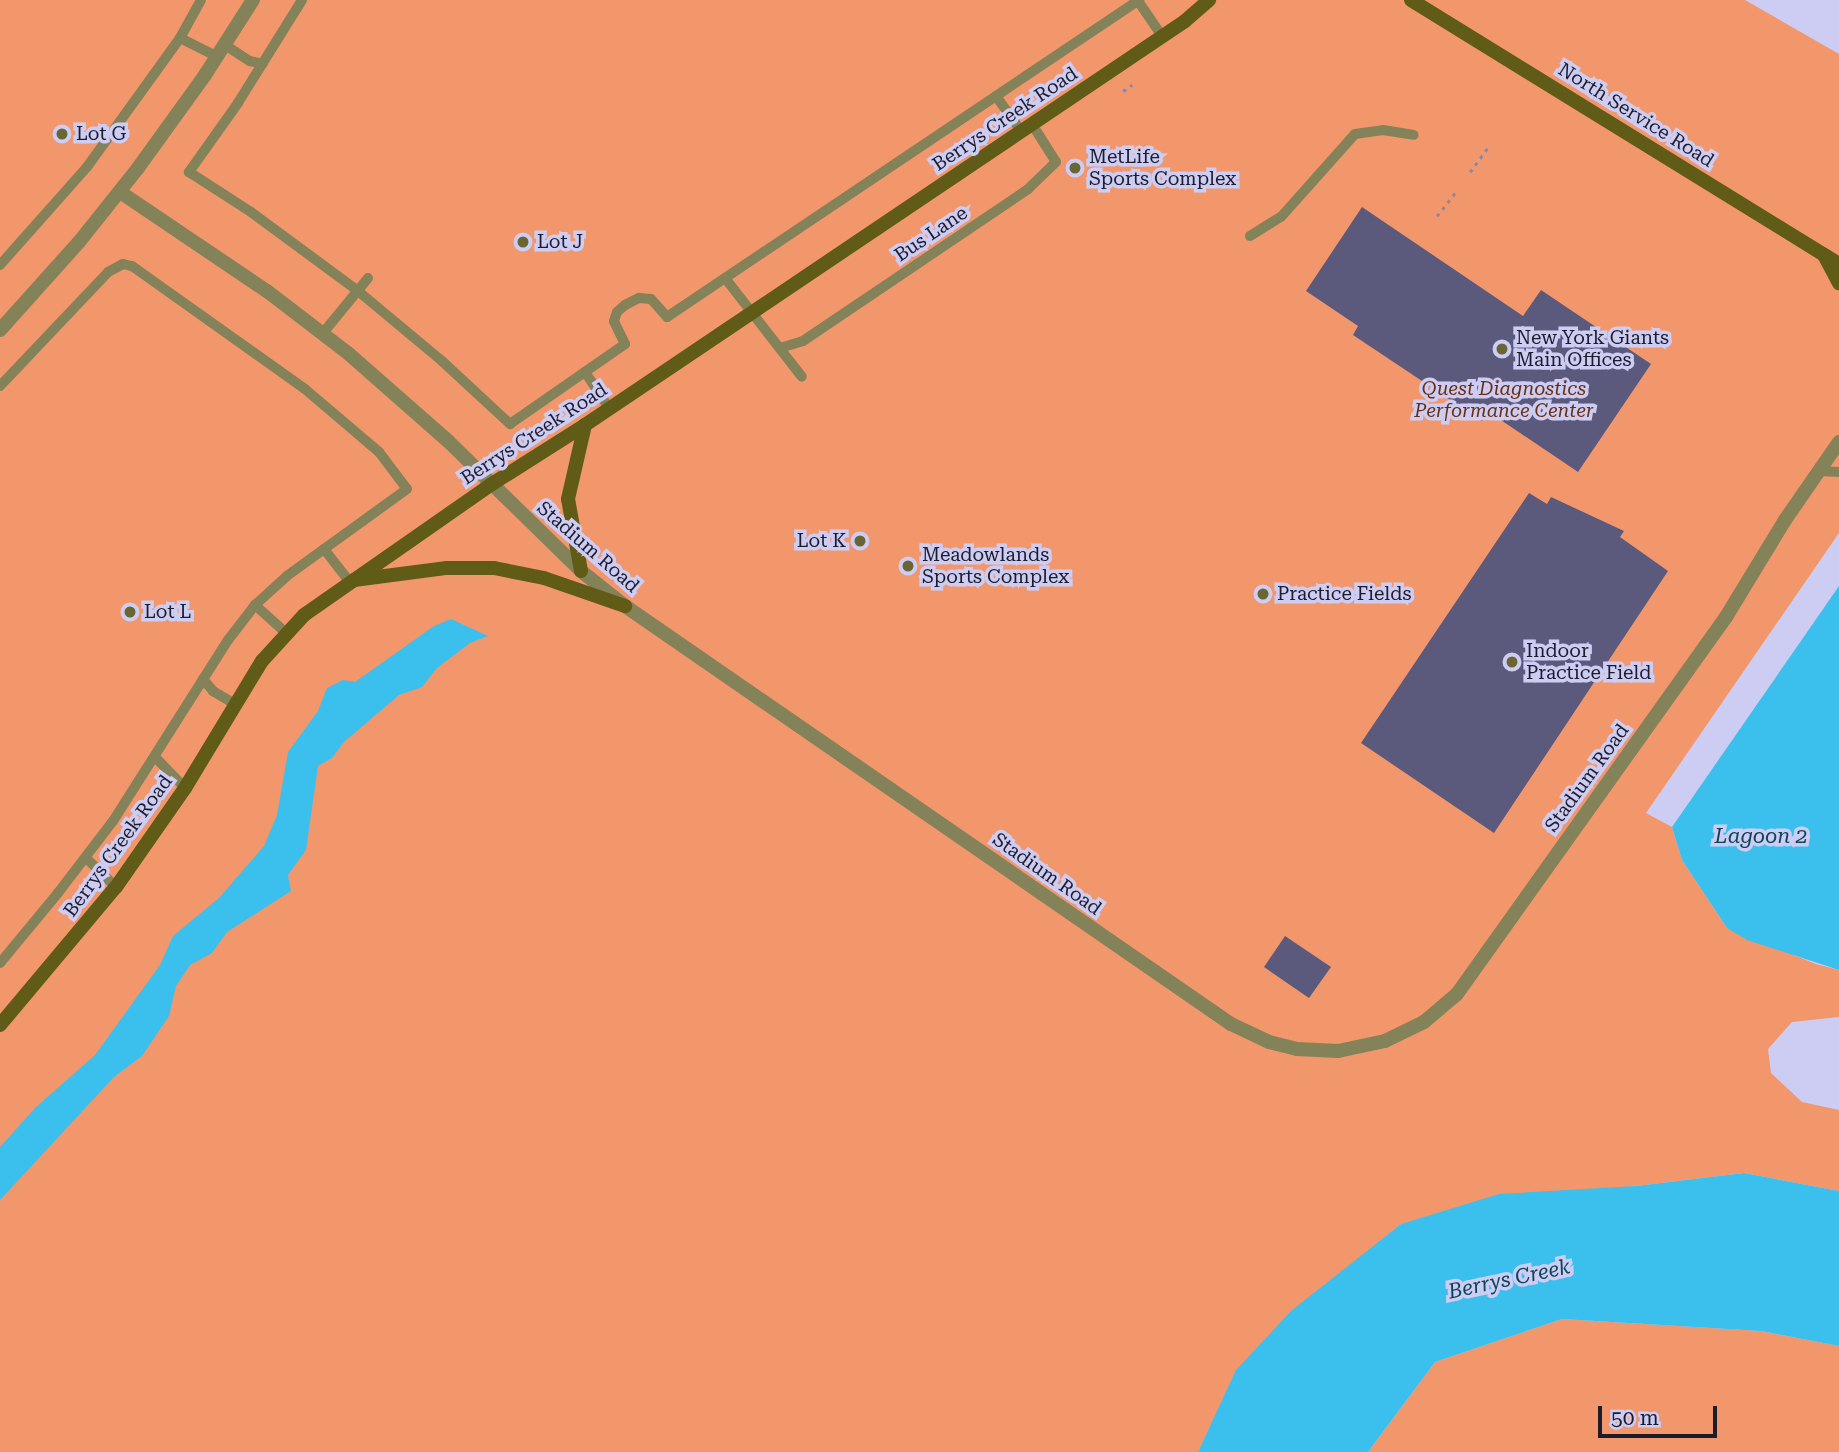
<!DOCTYPE html>
<style>
body{margin:0}
#map{position:relative;width:1839px;height:1452px;overflow:hidden;background:#cdcdf4;font-family:"Roboto Serif",serif}
div>[style]{position:absolute}
.green>*{inset:0;background:#f2966c}
.water>*{inset:0;background:#3bc0ed}
.building>*{inset:0;background:#5b5a7c}
.path>*{height:2.5px;margin-top:-1.25px;transform-origin:0;background:repeating-linear-gradient(90deg,#8989a6 0 3.5px,transparent 0 8.5px)}
.lane>*{height:10px;margin:-5px;padding:0 5px;transform-origin:5px;border-radius:5px;background:#848259}
.street>*{height:14px;margin:-7px;padding:0 7px;transform-origin:7px;border-radius:7px;background:#848259}
.secondary>*{height:14px;margin:-7px;padding:0 7px;transform-origin:7px;border-radius:7px;background:#605b16}
.dots>*{width:19px;height:19px;translate:-50% -50%;box-sizing:border-box;border:4px solid #cdcdf4;border-radius:50%}
span{translate:-50% -50%;white-space:nowrap;text-align:center;line-height:1.15;-webkit-text-stroke:7px #cdcdf4;paint-order:stroke}
.street-label{font-size:19px;color:#1d1c2a}
.poi-label{font-size:19px;color:#1d1c2a}
.left{translate:0 -50%;text-align:left}
.right{translate:-100% -50%;text-align:right}
.park-label{font-size:19px;color:#6a2f10;font-style:italic}
.water-label{font-size:21px;color:#0c4557;font-style:italic}
.scale{position:absolute;left:1598px;top:1406px;width:119px;height:32px;box-sizing:border-box;border:4px solid #1d1c2a;border-top:0;padding-left:9px;font-size:21px;line-height:24px;white-space:nowrap;color:#1d1c2a;-webkit-text-stroke:5px #cdcdf4;paint-order:stroke}
</style>
<div id="map">
<div class="green">
<i style="clip-path:polygon(0 0,1745px 0,1839px 54px,1839px 533px,1646px 813px,1672px 827px,1682px 860px,1727px 928px,1816px 964px,1839px 970px,1839px 1017px,1792px 1022px,1768px 1049px,1771px 1073px,1802px 1102px,1839px 1110px,1839px 1191px,1744px 1173px,1636px 1186px,1401px 1224px,1354px 1262px,1237px 1370px,1198px 1452px,0 1452px)"></i>
<i style="clip-path:polygon(1562px 1319px,1761px 1331px,1839px 1346px,1839px 1452px,1368px 1452px,1435px 1362px)"></i>
</div>
<div class="water">
<i style="clip-path:polygon(1839px 586px,1839px 970px,1747px 940px,1727px 928px,1682px 860px,1672px 827px)"></i>
<i style="clip-path:polygon(451px 619px,488px 636px,470px 643px,437px 668px,422px 687px,399px 695px,344px 742px,332px 758px,318px 766px,306px 850px,288px 875px,291px 891px,227px 932px,212px 953px,190px 965px,176px 986px,169px 1016px,142px 1056px,114px 1077px,0 1200px,0 1147px,35px 1108px,95px 1055px,160px 965px,173px 936px,219px 898px,264px 846px,277px 815px,288px 752px,318px 711px,327px 688px,343px 680px,355px 682px,434px 626px)"></i>
<i style="clip-path:polygon(1744px 1173px,1839px 1191px,1839px 1346px,1761px 1331px,1562px 1319px,1435px 1362px,1368px 1452px,1198px 1452px,1236px 1370px,1291px 1311px,1401px 1224px,1499px 1194px,1636px 1186px)"></i>
</div>
<div class="building">
<i style="clip-path:polygon(1362px 207px,1523px 316px,1541px 290px,1651px 364px,1578px 472px,1489px 412px,1482px 421px,1353px 335px,1358px 326px,1306px 291px)"></i>
<i style="clip-path:polygon(1529px 493px,1547px 504px,1551px 497px,1624px 531px,1620px 537px,1668px 571px,1494px 833px,1361px 743px)"></i>
<i style="clip-path:polygon(1285px 936px,1331px 967px,1309px 998px,1264px 967px)"></i>
</div>
<div class="path">
<i style="left:1123px;top:91px;width:11px;rotate:-34deg"></i>
<i style="left:1470px;top:172px;width:31px;rotate:-54deg"></i>
<i style="left:1437px;top:216px;width:34px;rotate:-52deg"></i>
</div>
<div class="lane">
<i style="left:302px;top:0;width:121px;rotate:121.9deg"></i>
<i style="left:238px;top:103px;width:85px;rotate:125.4deg"></i>
<i style="left:189px;top:172px;width:74px;rotate:32.8deg"></i>
<i style="left:251px;top:212px;width:133px;rotate:36.4deg"></i>
<i style="left:358px;top:291px;width:109px;rotate:39.8deg"></i>
<i style="left:442px;top:361px;width:93px;rotate:42.8deg"></i>
<i style="left:510px;top:424px;width:140px;rotate:-34.8deg"></i>
<i style="left:625px;top:344px;width:25px;rotate:-116deg"></i>
<i style="left:614px;top:321px;width:9px;rotate:-72deg"></i>
<i style="left:617px;top:312px;width:11px;rotate:-41deg"></i>
<i style="left:625px;top:305px;width:16px;rotate:-27deg"></i>
<i style="left:639px;top:298px;width:12px;rotate:5deg"></i>
<i style="left:651px;top:299px;width:24px;rotate:48deg"></i>
<i style="left:667px;top:317px;width:569px;rotate:-33.89deg"></i>
<i style="left:1138px;top:1px;width:42px;rotate:55.6deg"></i>
<i style="left:180px;top:38px;width:42px;rotate:26.6deg"></i>
<i style="left:225px;top:45px;width:30px;rotate:33deg"></i>
<i style="left:250px;top:61px;width:13px;rotate:13deg"></i>
<i style="left:996px;top:96px;width:43px;rotate:54.5deg"></i>
<i style="left:1250px;top:236px;width:36px;rotate:-32deg"></i>
<i style="left:1281px;top:217px;width:111px;rotate:-48.3deg"></i>
<i style="left:1355px;top:134px;width:28px;rotate:-8deg"></i>
<i style="left:1383px;top:130px;width:31px;rotate:9deg"></i>
<i style="left:0;top:265px;width:131px;rotate:-48.4deg"></i>
<i style="left:87px;top:167px;width:159px;rotate:-54.2deg"></i>
<i style="left:180px;top:38px;width:43px;rotate:-61.1deg"></i>
<i style="left:725px;top:278px;width:125px;rotate:52.1deg"></i>
<i style="left:323px;top:333px;width:71px;rotate:-50.7deg"></i>
<i style="left:780px;top:348px;width:24px;rotate:-17deg"></i>
<i style="left:803px;top:341px;width:272px;rotate:-34deg"></i>
<i style="left:1028px;top:189px;width:39px;rotate:-44deg"></i>
<i style="left:1056px;top:162px;width:45px;rotate:-122.3deg"></i>
<i style="left:585px;top:372px;width:43px;rotate:56.3deg"></i>
<i style="left:0;top:386px;width:157px;rotate:-46.5deg"></i>
<i style="left:108px;top:272px;width:17px;rotate:-28deg"></i>
<i style="left:123px;top:264px;width:9px;rotate:13deg"></i>
<i style="left:132px;top:266px;width:212px;rotate:35.4deg"></i>
<i style="left:305px;top:389px;width:97px;rotate:40.4deg"></i>
<i style="left:379px;top:452px;width:46px;rotate:52.9deg"></i>
<i style="left:407px;top:489px;width:148px;rotate:144.1deg"></i>
<i style="left:287px;top:576px;width:43px;rotate:137.8deg"></i>
<i style="left:255px;top:605px;width:44px;rotate:127.6deg"></i>
<i style="left:228px;top:640px;width:214px;rotate:122.4deg"></i>
<i style="left:113px;top:821px;width:91px;rotate:127.4deg"></i>
<i style="left:58px;top:893px;width:91px;rotate:129.6deg"></i>
<i style="left:1819px;top:471px;width:20px;rotate:3deg"></i>
<i style="left:324px;top:549px;width:41px;rotate:52deg"></i>
<i style="left:255px;top:605px;width:40px;rotate:42deg"></i>
<i style="left:203px;top:679px;width:16px;rotate:50deg"></i>
<i style="left:213px;top:691px;width:26px;rotate:31deg"></i>
<i style="left:155px;top:757px;width:43px;rotate:45.9deg"></i>
<i style="left:86px;top:858px;width:42px;rotate:44deg"></i>
</div>
<div class="street">
<i style="left:120px;top:192px;width:177px;rotate:34deg"></i>
<i style="left:267px;top:291px;width:103px;rotate:37.5deg"></i>
<i style="left:349px;top:354px;width:132px;rotate:41.3deg"></i>
<i style="left:448px;top:441px;width:186px;rotate:44.3deg"></i>
<i style="left:581px;top:571px;width:56px;rotate:38.5deg"></i>
<i style="left:625px;top:606px;width:736px;rotate:34.6deg"></i>
<i style="left:1231px;top:1024px;width:42px;rotate:25.3deg"></i>
<i style="left:1269px;top:1042px;width:29px;rotate:14deg"></i>
<i style="left:1297px;top:1049px;width:41px;rotate:2.8deg"></i>
<i style="left:1338px;top:1051px;width:48px;rotate:-12deg"></i>
<i style="left:1385px;top:1041px;width:43px;rotate:-26deg"></i>
<i style="left:1424px;top:1022px;width:43px;rotate:-40.3deg"></i>
<i style="left:1457px;top:994px;width:463px;rotate:-54.5deg"></i>
<i style="left:1726px;top:617px;width:114px;rotate:-58.7deg"></i>
<i style="left:1785px;top:520px;width:95px;rotate:-55.3deg"></i>
<i style="left:0;top:330px;width:118px;rotate:-48.1deg"></i>
<i style="left:79px;top:242px;width:95px;rotate:-51.4deg"></i>
<i style="left:138px;top:168px;width:115px;rotate:-54.2deg"></i>
<i style="left:205px;top:75px;width:89px;rotate:-57.4deg"></i>
</div>
<div class="secondary">
<i style="left:1411px;top:0;width:503px;rotate:31.67deg"></i>
<i style="left:1824px;top:255px;width:32px;rotate:62deg"></i>
<i style="left:581px;top:571px;width:73px;rotate:-100.2deg"></i>
<i style="left:568px;top:499px;width:76px;rotate:-77.1deg"></i>
<i style="left:354px;top:580px;width:94px;rotate:-7.4deg"></i>
<i style="left:447px;top:568px;width:47px"></i>
<i style="left:494px;top:568px;width:51px;rotate:11.3deg"></i>
<i style="left:544px;top:578px;width:86px;rotate:19.1deg"></i>
<i style="left:0;top:1025px;width:180px;rotate:-50deg"></i>
<i style="left:116px;top:887px;width:121px;rotate:-55.1deg"></i>
<i style="left:185px;top:788px;width:149px;rotate:-58.8deg"></i>
<i style="left:262px;top:661px;width:62px;rotate:-47.6deg"></i>
<i style="left:304px;top:615px;width:229px;rotate:-34.9deg"></i>
<i style="left:492px;top:484px;width:110px;rotate:-32.4deg"></i>
<i style="left:585px;top:425px;width:723px;rotate:-33.95deg"></i>
<i style="left:1185px;top:21px;width:32px;rotate:-41deg"></i>
</div>
<div class="dots">
<i style="left:62px;top:134px;background:#6a6633"></i>
<i style="left:1075px;top:168px;background:#6a6633"></i>
<i style="left:523px;top:242px;background:#6a6633"></i>
<i style="left:1502px;top:349px;background:#6a6633"></i>
<i style="left:860px;top:541px;background:#6a6633"></i>
<i style="left:908px;top:566px;background:#6a6633"></i>
<i style="left:1263px;top:594px;background:#6a6633"></i>
<i style="left:130px;top:612px;background:#6a6633"></i>
<i style="left:1512px;top:662px;background:#6a6633"></i>
</div>
<div class="street-label">
<span style="left:1636px;top:115px;rotate:32deg">North Service Road</span>
<span style="left:1005px;top:119px;rotate:-34deg">Berrys Creek Road</span>
<span style="left:931px;top:234px;rotate:-34deg">Bus Lane</span>
<span style="left:534px;top:434px;rotate:-33deg">Berrys Creek Road</span>
<span style="left:588px;top:547px;rotate:41deg">Stadium Road</span>
<span style="left:1587px;top:778px;rotate:-54deg">Stadium Road</span>
<span style="left:118px;top:846px;rotate:-54deg">Berrys Creek Road</span>
<span style="left:1047px;top:874px;rotate:35deg">Stadium Road</span>
</div>
<div class="poi-label">
<span class="left" style="left:76px;top:134px">Lot G</span>
<span class="left" style="left:1089px;top:168px">MetLife<br>Sports Complex</span>
<span class="left" style="left:537px;top:242px">Lot J</span>
<span class="left" style="left:1516px;top:349px">New York Giants<br>Main Offices</span>
<span class="right" style="left:846px;top:541px">Lot K</span>
<span class="left" style="left:922px;top:566px">Meadowlands<br>Sports Complex</span>
<span class="left" style="left:1277px;top:594px">Practice Fields</span>
<span class="left" style="left:144px;top:612px">Lot L</span>
<span class="left" style="left:1526px;top:662px">Indoor<br>Practice Field</span>
</div>
<div class="park-label">
<span style="left:1504px;top:400px">Quest Diagnostics<br>Performance Center</span>
</div>
<div class="water-label">
<span style="left:1761px;top:836px">Lagoon 2</span>
<span style="left:1509px;top:1279px;rotate:-12deg">Berrys Creek</span>
</div>
<div class="scale">50 m</div>
</div>
